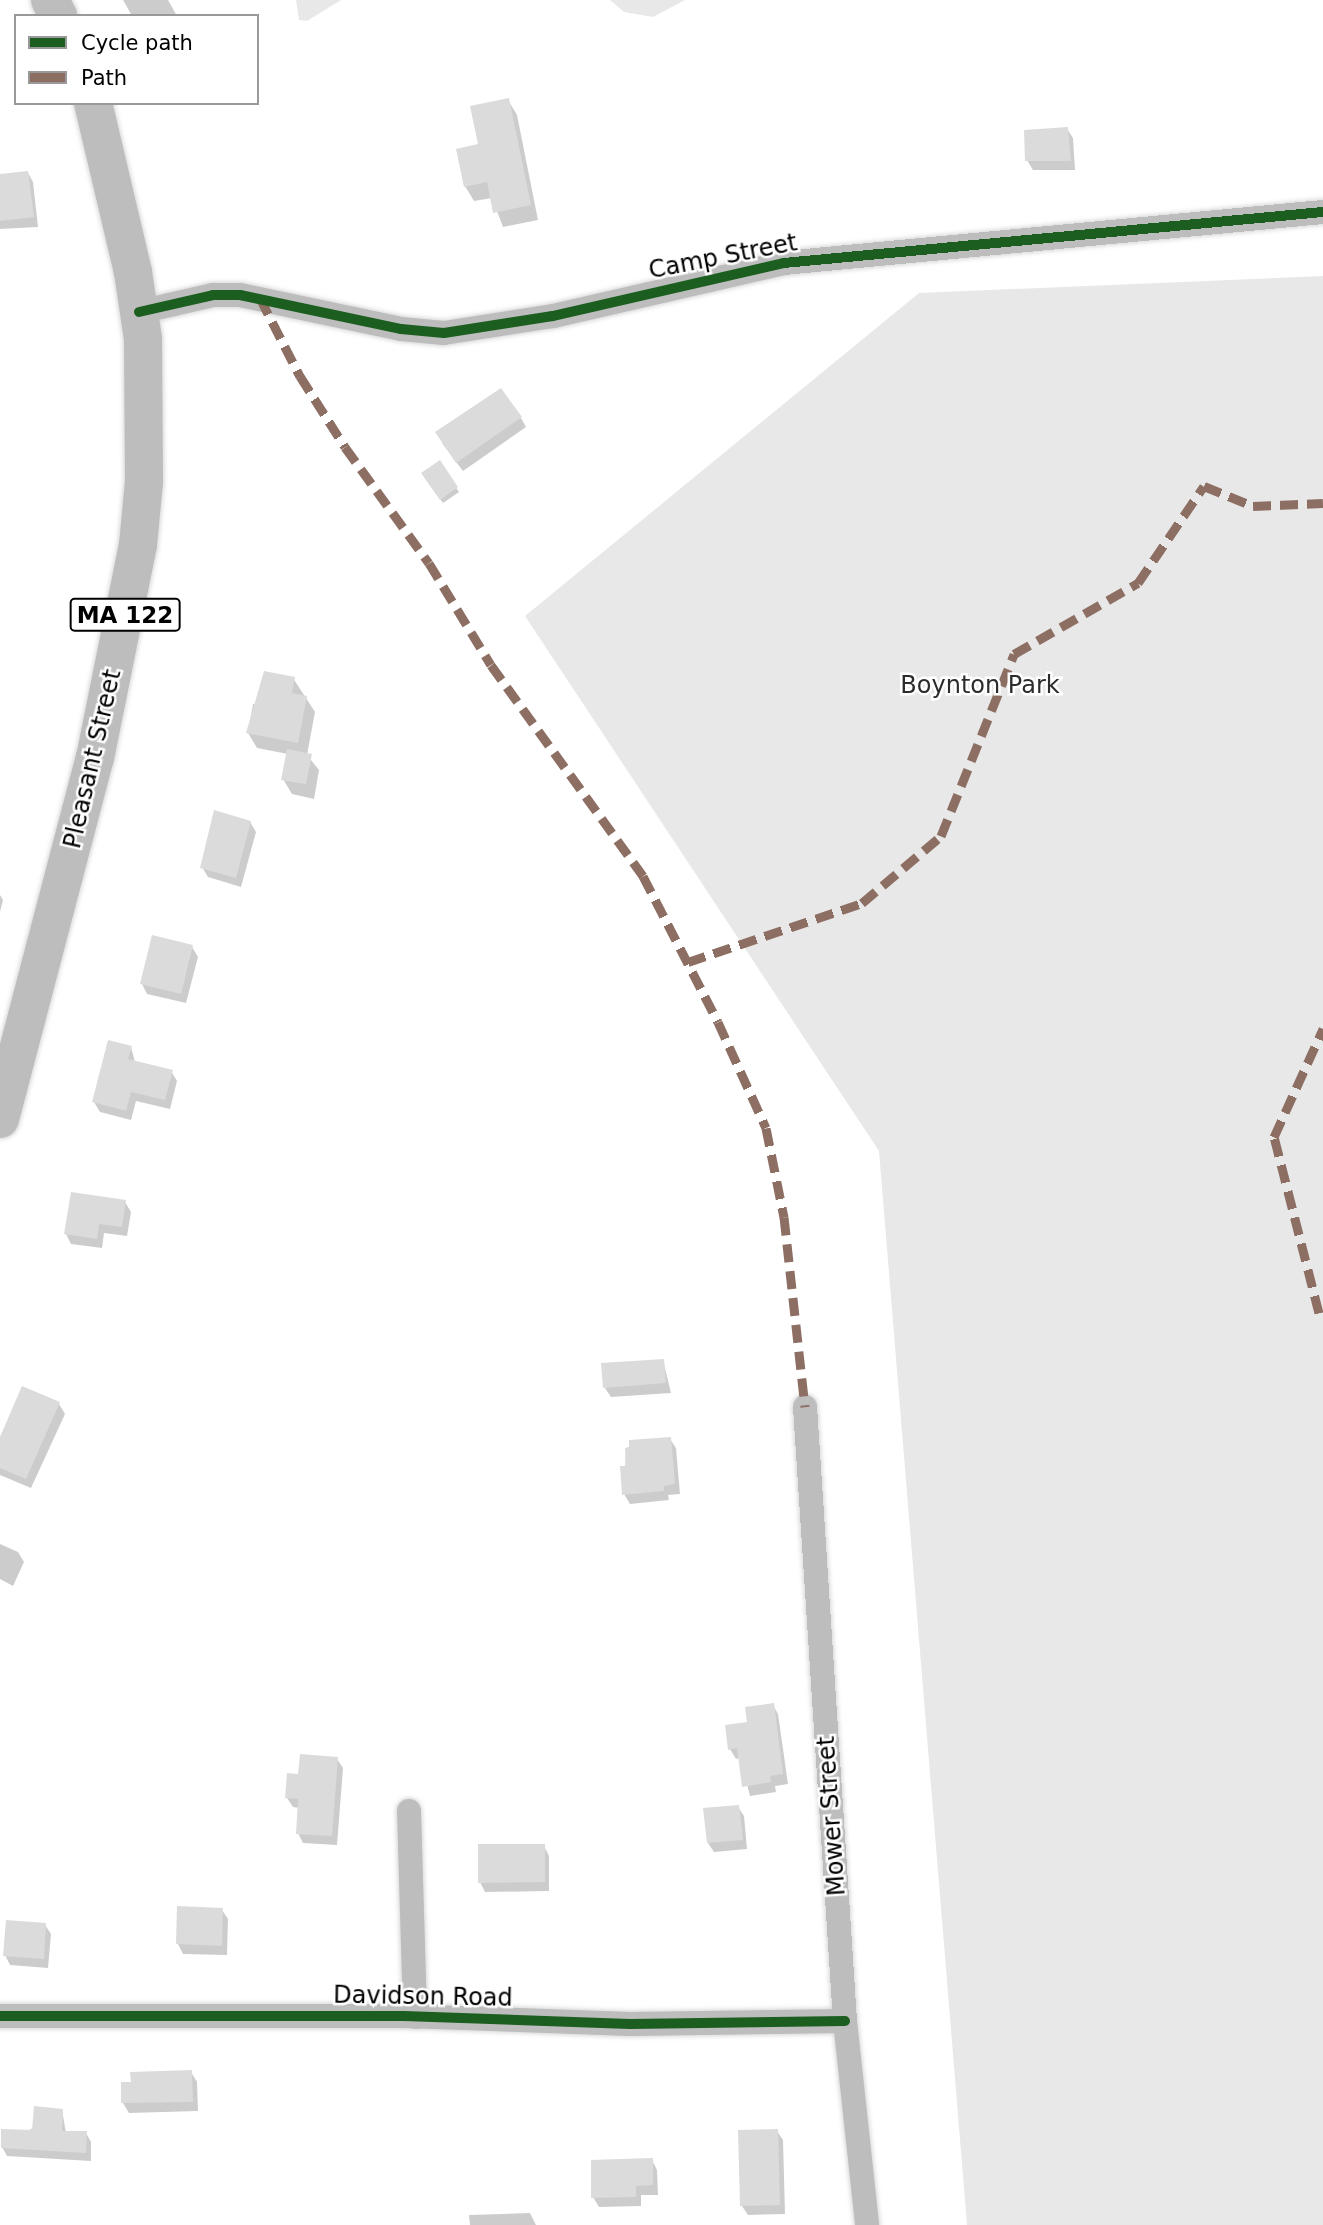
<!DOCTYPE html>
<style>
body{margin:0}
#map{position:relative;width:1323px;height:2225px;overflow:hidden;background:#fff;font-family:"DejaVu Sans",sans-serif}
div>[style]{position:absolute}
.green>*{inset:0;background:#e8e8e8}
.shadow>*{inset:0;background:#0003}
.building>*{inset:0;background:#dbdbdb}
.roads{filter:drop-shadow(0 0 2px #dbdbdb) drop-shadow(0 0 2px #dbdbdb)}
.street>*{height:24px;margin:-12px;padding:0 12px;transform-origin:12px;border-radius:12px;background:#bdbdbd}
.primary>*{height:38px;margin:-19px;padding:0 19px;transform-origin:19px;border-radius:19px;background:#bdbdbd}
.quiet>*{height:9px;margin-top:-4.5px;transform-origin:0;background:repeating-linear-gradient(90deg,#8d6e63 0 18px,transparent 0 27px)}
.cycleway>*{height:10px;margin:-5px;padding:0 5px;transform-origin:5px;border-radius:5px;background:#1b5e20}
span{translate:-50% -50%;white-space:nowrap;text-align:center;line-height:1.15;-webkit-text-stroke:5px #fff;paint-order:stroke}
.shield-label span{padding:2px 5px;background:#fff;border:2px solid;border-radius:5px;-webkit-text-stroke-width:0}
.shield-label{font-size:23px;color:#000;font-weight:700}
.street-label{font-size:24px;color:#000}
.park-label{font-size:24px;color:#2c2c2c}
.legend{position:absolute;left:14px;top:14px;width:245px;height:91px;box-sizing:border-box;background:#fff;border:2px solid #999;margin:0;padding:9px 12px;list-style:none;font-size:21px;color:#000}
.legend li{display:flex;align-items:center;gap:14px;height:35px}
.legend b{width:35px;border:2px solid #999}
</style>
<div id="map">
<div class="green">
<i style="clip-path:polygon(296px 0,341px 0,307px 21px,299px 20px)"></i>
<i style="clip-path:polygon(610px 0,685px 0,653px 17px,624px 12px)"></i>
<i style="clip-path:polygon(1323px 276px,1323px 2225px,967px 2225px,879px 1151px,525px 616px,919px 293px)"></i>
</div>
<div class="shadow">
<i style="clip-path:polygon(123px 0,168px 0,177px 16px,132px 16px)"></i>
<i style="clip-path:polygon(508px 100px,517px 115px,538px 220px,503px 227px,492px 198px,474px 201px,465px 186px,480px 145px)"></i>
<i style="clip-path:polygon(1067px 129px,1073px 138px,1075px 170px,1033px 170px,1027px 160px)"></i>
<i style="clip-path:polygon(28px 173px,33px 182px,38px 227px,0 229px,0 176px)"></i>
<i style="clip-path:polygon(521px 418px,526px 427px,463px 471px,442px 443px)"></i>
<i style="clip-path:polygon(439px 462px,459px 492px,443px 503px,425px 478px)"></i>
<i style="clip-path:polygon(293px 678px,315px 712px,307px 755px,319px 770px,314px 799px,292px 794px,283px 779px,288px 754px,257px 748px,248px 733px,253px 704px,260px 705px)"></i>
<i style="clip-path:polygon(250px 822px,256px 832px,241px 887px,208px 877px,202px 867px)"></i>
<i style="clip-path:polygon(0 895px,3px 900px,0 912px)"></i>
<i style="clip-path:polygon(192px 947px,198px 957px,186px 1003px,147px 994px,142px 984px)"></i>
<i style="clip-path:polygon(131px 1047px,135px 1062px,171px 1071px,177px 1081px,170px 1109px,136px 1101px,131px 1120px,100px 1112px,94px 1102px)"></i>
<i style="clip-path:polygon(125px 1202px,131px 1212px,127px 1236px,104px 1233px,102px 1248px,71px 1244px,66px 1234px)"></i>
<i style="clip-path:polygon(663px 1360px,671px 1393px,611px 1397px,605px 1388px)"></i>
<i style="clip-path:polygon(59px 1404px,65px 1414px,31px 1488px,0 1475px,0 1442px)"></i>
<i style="clip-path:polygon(670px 1439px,676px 1448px,680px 1494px,668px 1495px,669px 1500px,630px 1504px,624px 1494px,626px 1449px)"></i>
<i style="clip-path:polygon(0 1544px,18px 1552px,24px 1562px,13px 1586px,0 1579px)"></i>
<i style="clip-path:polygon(773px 1705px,778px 1714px,788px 1784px,775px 1786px,776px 1792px,750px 1796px,740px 1758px,736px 1759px,730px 1749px,749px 1724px)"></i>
<i style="clip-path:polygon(337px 1759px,343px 1768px,337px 1845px,303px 1843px,298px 1833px,300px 1808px,293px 1807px,287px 1798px,299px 1776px)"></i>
<i style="clip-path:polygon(738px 1807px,744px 1816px,747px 1849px,714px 1852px,708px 1843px)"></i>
<i style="clip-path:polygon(544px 1846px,549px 1856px,549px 1891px,485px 1892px,480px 1882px)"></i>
<i style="clip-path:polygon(222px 1910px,228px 1919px,227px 1955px,183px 1954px,178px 1944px)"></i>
<i style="clip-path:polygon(45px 1925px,51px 1934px,48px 1968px,10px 1965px,5px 1955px)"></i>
<i style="clip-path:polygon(191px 2072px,197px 2082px,198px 2111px,129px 2113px,123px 2103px,123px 2084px)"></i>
<i style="clip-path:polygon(62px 2110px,66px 2133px,86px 2133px,91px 2142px,91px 2161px,7px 2156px,2px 2147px)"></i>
<i style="clip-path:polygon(777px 2131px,783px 2140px,785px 2214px,748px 2215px,742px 2206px)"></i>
<i style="clip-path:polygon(652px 2160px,657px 2170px,658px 2195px,641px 2195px,641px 2206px,599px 2207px,593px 2197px)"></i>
<i style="clip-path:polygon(530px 2213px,536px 2225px,470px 2225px,469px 2215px)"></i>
</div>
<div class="building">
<i style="clip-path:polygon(509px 98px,531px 205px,493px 213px,487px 182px,464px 187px,456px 149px,478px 144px,470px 106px)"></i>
<i style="clip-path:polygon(1068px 127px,1071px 161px,1025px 161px,1024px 130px)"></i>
<i style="clip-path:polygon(28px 171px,34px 217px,0 221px,0 174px)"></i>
<i style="clip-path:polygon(501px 388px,522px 417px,456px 463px,435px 432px)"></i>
<i style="clip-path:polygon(440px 460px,458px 487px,440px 500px,421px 473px)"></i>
<i style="clip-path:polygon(264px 671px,295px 677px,292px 693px,307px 696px,298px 743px,246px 733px)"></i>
<i style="clip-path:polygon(287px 749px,312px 754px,306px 784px,281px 780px)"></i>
<i style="clip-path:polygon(214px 810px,251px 821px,236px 878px,200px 868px)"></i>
<i style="clip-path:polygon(152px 935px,193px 945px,181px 994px,140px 984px)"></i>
<i style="clip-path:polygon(108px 1040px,132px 1046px,128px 1059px,173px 1070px,165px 1100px,131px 1092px,126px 1111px,92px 1102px)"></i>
<i style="clip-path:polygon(71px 1192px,126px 1200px,122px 1227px,99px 1224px,97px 1239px,64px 1234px)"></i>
<i style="clip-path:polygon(664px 1359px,666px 1383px,603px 1388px,601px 1363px)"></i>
<i style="clip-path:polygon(22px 1386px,60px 1402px,26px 1479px,0 1468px,0 1437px)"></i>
<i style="clip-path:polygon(671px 1437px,675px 1484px,664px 1486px,664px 1491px,622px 1495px,620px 1466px,626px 1466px,625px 1448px,629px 1447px,629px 1440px)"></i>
<i style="clip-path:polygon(774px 1703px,783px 1774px,770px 1776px,771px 1782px,742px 1787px,737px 1748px,728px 1750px,725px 1725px,747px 1722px,745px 1707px)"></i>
<i style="clip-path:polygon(300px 1754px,338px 1757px,332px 1836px,296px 1834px,298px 1799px,285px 1798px,287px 1773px,298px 1774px)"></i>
<i style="clip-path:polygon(739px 1805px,743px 1840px,707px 1843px,703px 1808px)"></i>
<i style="clip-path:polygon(478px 1844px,545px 1844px,545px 1882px,478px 1883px)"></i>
<i style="clip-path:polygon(177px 1906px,223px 1908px,222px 1946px,176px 1944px)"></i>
<i style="clip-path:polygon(6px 1920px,46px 1923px,44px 1959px,3px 1956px)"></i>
<i style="clip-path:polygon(192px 2070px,193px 2102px,121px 2103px,121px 2082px,131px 2082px,130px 2072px)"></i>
<i style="clip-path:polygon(34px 2106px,63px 2109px,62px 2131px,87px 2131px,86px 2153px,1px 2148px,1px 2129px,32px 2130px)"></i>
<i style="clip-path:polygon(778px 2129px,780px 2205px,740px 2206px,738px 2130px)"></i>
<i style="clip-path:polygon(653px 2158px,653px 2185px,636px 2186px,636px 2197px,591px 2198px,591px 2160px)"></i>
</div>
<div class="roads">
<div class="street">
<i style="left:139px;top:312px;width:76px;rotate:-12.9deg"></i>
<i style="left:213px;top:295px;width:27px"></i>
<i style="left:240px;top:295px;width:165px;rotate:11.9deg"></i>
<i style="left:401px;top:329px;width:43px;rotate:5.3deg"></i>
<i style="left:444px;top:333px;width:110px;rotate:-8.9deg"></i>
<i style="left:553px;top:316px;width:237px;rotate:-12.9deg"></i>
<i style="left:784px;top:263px;width:541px;rotate:-5.41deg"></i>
<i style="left:805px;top:1407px;width:615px;rotate:86.27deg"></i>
<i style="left:845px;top:2021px;width:205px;rotate:83.8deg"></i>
<i style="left:409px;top:1811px;width:206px;rotate:88.3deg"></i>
<i style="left:0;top:2016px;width:404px"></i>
<i style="left:404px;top:2016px;width:226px;rotate:2deg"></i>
<i style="left:630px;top:2024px;width:215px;rotate:-0.8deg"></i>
</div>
<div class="primary">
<i style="left:50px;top:0;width:18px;rotate:63deg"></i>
<i style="left:0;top:1119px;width:373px;rotate:-75.3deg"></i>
<i style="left:95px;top:758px;width:217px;rotate:-78.6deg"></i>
<i style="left:138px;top:545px;width:63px;rotate:-84.6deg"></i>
<i style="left:144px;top:482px;width:143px;rotate:-90.4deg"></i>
<i style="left:143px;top:339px;width:68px;rotate:-98.5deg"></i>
<i style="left:133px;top:272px;width:174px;rotate:-103.3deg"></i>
</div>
</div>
<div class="quiet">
<i style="left:260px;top:298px;width:88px;rotate:62.9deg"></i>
<i style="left:300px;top:376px;width:84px;rotate:57.6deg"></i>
<i style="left:345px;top:447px;width:143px;rotate:54.1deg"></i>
<i style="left:429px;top:563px;width:119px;rotate:58.7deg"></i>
<i style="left:491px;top:665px;width:260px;rotate:54.2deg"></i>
<i style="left:643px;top:876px;width:164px;rotate:62.8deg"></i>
<i style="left:718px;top:1022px;width:116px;rotate:65.6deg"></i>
<i style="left:766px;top:1128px;width:91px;rotate:78.6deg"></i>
<i style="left:784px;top:1217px;width:191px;rotate:83.7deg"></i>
<i style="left:688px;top:962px;width:184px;rotate:-18.7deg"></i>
<i style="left:862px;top:903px;width:104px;rotate:-40.3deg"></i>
<i style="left:941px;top:836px;width:196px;rotate:-68.1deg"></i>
<i style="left:1014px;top:654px;width:143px;rotate:-29.8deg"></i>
<i style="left:1138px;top:583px;width:117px;rotate:-55.8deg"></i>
<i style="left:1204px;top:486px;width:53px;rotate:22.2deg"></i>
<i style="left:1253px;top:506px;width:70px;rotate:-2.5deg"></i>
<i style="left:1319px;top:1313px;width:182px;rotate:-104.3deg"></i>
<i style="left:1274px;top:1137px;width:119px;rotate:-65.6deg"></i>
</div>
<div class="cycleway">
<i style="left:139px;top:312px;width:76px;rotate:-12.9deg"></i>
<i style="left:213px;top:295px;width:27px"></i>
<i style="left:240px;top:295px;width:165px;rotate:11.9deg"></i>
<i style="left:401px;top:329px;width:43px;rotate:5.3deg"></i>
<i style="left:444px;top:333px;width:110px;rotate:-8.9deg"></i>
<i style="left:553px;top:316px;width:237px;rotate:-12.9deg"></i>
<i style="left:784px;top:263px;width:541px;rotate:-5.41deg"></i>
<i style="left:0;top:2016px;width:404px"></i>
<i style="left:404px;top:2016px;width:226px;rotate:2deg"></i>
<i style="left:630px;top:2024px;width:215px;rotate:-0.8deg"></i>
</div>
<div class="shield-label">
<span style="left:125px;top:615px">MA 122</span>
</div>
<div class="street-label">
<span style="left:723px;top:257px;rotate:-11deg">Camp Street</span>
<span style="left:93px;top:759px;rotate:-77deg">Pleasant Street</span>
<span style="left:832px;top:1816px;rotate:-94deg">Mower Street</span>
<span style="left:423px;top:1997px;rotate:1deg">Davidson Road</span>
</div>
<div class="park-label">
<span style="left:980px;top:686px">Boynton Park</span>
</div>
<ul class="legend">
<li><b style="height:9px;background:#1b5e20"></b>Cycle path</li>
<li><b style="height:9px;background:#8d6e63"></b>Path</li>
</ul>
</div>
